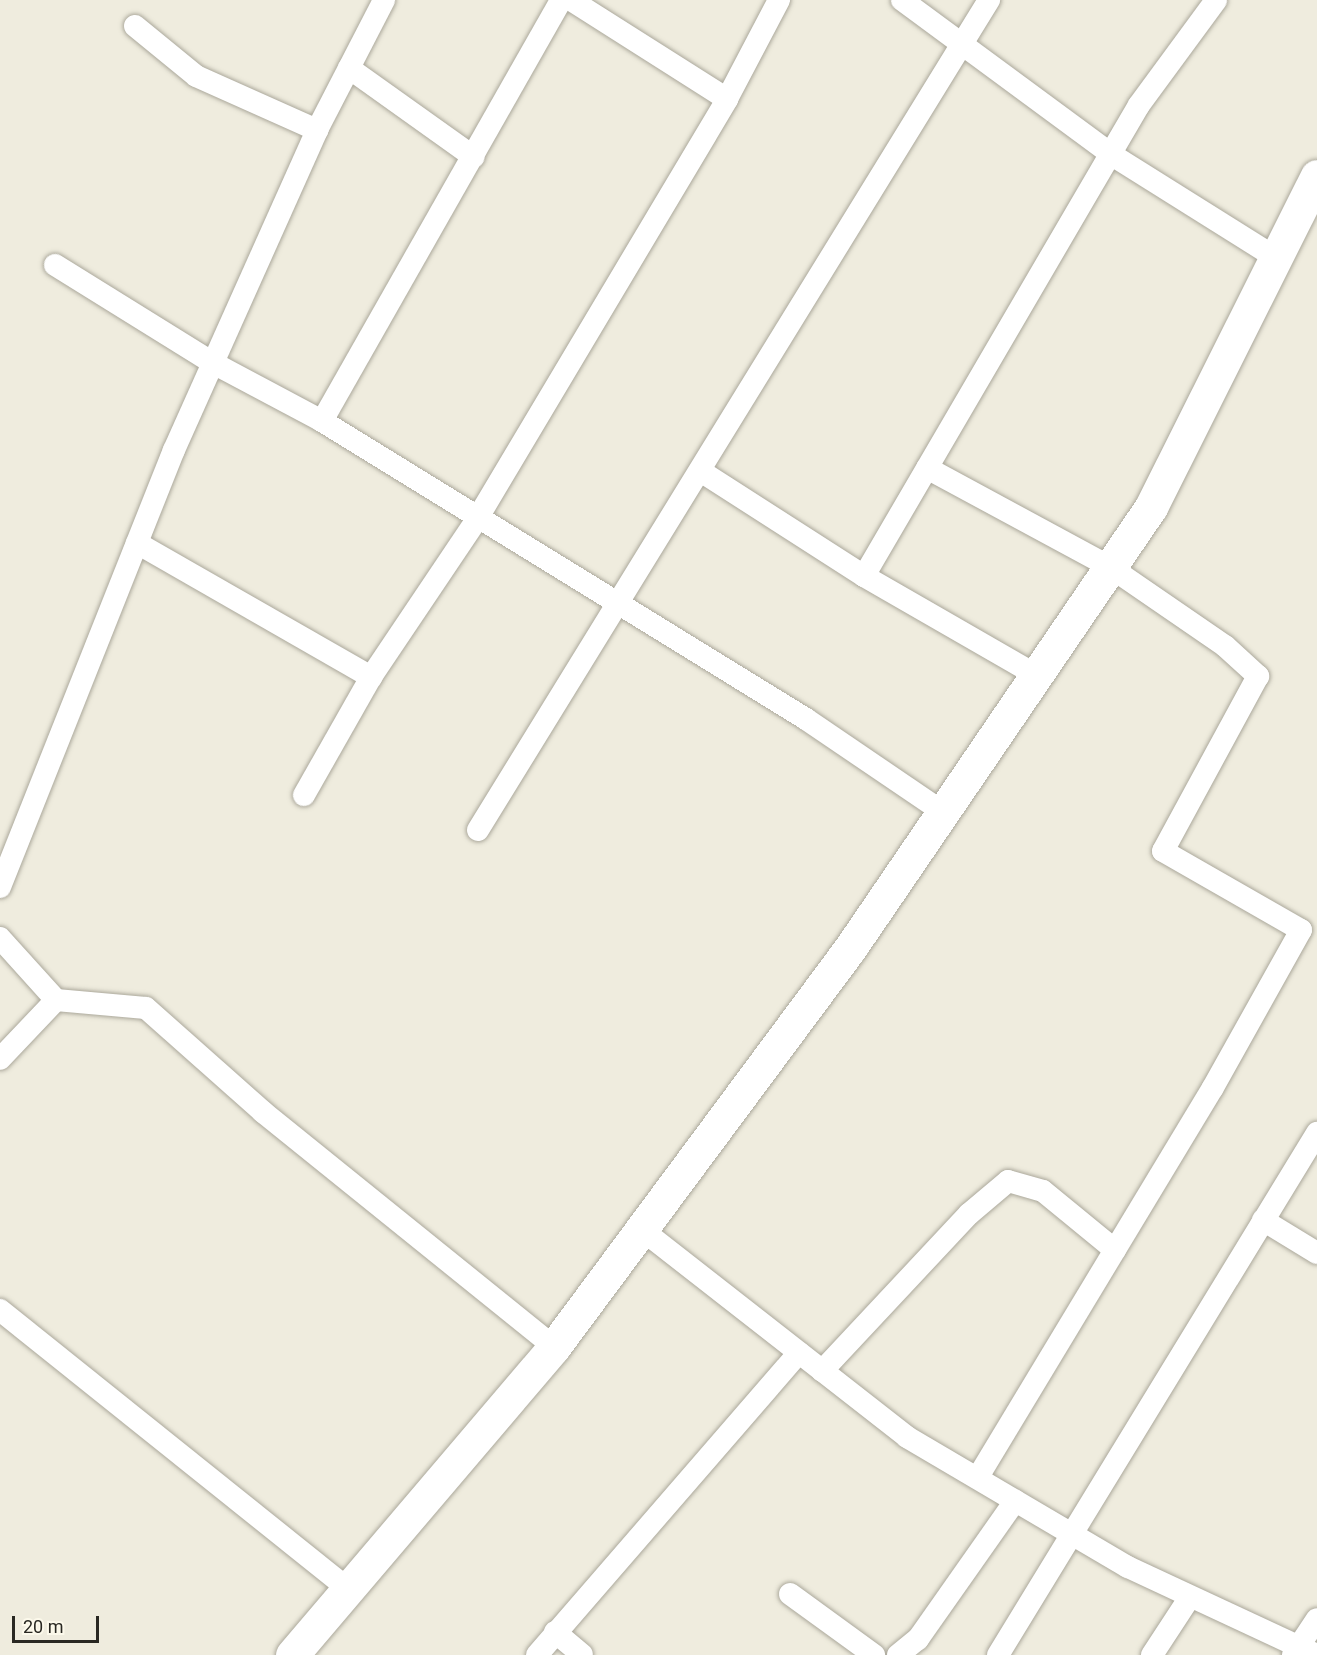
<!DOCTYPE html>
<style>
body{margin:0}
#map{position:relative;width:1317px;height:1655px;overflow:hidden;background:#efecde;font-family:Roboto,sans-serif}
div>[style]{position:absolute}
.roads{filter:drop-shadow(0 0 2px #aba89b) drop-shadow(0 0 2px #aba89b)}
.street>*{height:22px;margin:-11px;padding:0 11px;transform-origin:11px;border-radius:11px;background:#fff}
.secondary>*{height:33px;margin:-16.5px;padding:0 16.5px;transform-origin:16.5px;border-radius:16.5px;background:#fff}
span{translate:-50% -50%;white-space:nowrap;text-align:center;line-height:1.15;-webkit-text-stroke:6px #fcf9eb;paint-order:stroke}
.scale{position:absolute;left:12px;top:1616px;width:87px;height:27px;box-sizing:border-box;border:3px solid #292822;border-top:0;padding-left:8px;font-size:18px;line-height:21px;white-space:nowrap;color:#292822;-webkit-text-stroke:4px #fcf9eb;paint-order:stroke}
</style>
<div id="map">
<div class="roads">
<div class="street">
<i style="left:571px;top:0;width:185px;rotate:32.4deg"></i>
<i style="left:727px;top:99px;width:112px;rotate:-62.3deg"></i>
<i style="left:902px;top:0;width:261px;rotate:36.4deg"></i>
<i style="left:1112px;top:155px;width:194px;rotate:32.1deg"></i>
<i style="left:135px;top:26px;width:79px;rotate:39.3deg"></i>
<i style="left:196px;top:76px;width:133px;rotate:24.1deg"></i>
<i style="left:349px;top:68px;width:153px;rotate:35.5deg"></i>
<i style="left:55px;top:265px;width:186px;rotate:31.8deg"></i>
<i style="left:213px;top:363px;width:123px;rotate:28deg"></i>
<i style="left:322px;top:421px;width:568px;rotate:31.62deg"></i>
<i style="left:806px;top:719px;width:166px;rotate:34.2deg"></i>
<i style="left:322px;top:421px;width:484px;rotate:-60.4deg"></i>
<i style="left:927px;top:468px;width:208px;rotate:28.4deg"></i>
<i style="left:1110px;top:567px;width:140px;rotate:34.5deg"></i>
<i style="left:1225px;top:646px;width:45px;rotate:42.3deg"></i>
<i style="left:1258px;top:676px;width:199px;rotate:118.5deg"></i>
<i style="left:1163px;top:851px;width:159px;rotate:29.8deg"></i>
<i style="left:1301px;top:930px;width:182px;rotate:119.2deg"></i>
<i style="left:1212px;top:1089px;width:454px;rotate:121.1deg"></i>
<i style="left:702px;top:472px;width:193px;rotate:32.7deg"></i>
<i style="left:864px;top:576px;width:198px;rotate:29.9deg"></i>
<i style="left:137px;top:543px;width:270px;rotate:29.8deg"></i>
<i style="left:864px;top:576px;width:545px;rotate:-59.72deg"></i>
<i style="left:1139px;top:105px;width:130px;rotate:-53.7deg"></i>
<i style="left:304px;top:795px;width:136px;rotate:-60.4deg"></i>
<i style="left:371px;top:677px;width:190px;rotate:-56.1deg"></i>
<i style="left:477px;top:519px;width:489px;rotate:-59.2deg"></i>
<i style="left:478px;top:830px;width:975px;rotate:-58.38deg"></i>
<i style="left:0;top:887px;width:470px;rotate:-68.3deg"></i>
<i style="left:174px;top:450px;width:350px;rotate:-65.9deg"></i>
<i style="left:317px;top:130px;width:146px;rotate:-62.7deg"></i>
<i style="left:0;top:938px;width:84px;rotate:47.9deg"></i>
<i style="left:56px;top:1000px;width:81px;rotate:133.5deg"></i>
<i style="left:56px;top:1000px;width:90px;rotate:5.1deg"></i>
<i style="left:146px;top:1008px;width:157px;rotate:41.6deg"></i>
<i style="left:263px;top:1112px;width:374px;rotate:38.9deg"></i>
<i style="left:1263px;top:1220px;width:63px;rotate:31.4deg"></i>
<i style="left:641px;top:1229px;width:338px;rotate:38deg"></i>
<i style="left:907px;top:1437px;width:256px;rotate:30.5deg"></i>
<i style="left:1128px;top:1567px;width:208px;rotate:25deg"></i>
<i style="left:0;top:1310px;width:446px;rotate:38.7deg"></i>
<i style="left:822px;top:1371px;width:215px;rotate:-46.9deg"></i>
<i style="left:969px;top:1214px;width:51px;rotate:-40.2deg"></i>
<i style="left:1008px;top:1181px;width:36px;rotate:16deg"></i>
<i style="left:1043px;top:1191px;width:93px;rotate:39.3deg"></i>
<i style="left:790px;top:1594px;width:104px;rotate:36deg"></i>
<i style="left:555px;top:1632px;width:35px;rotate:40deg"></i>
<i style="left:537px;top:1655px;width:400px;rotate:-49.1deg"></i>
<i style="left:898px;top:1655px;width:26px;rotate:-39deg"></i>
<i style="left:918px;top:1639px;width:169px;rotate:-54.9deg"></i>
<i style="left:998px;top:1655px;width:612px;rotate:-58.57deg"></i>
<i style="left:1152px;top:1655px;width:69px;rotate:-56.8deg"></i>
<i style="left:1293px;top:1655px;width:43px;rotate:-56.3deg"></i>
</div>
<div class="secondary">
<i style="left:292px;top:1655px;width:404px;rotate:-49.6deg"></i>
<i style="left:554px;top:1347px;width:498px;rotate:-53.4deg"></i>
<i style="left:851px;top:947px;width:533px;rotate:-55.71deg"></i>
<i style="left:1151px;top:507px;width:370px;rotate:-63.4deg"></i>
</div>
</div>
<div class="scale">20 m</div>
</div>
